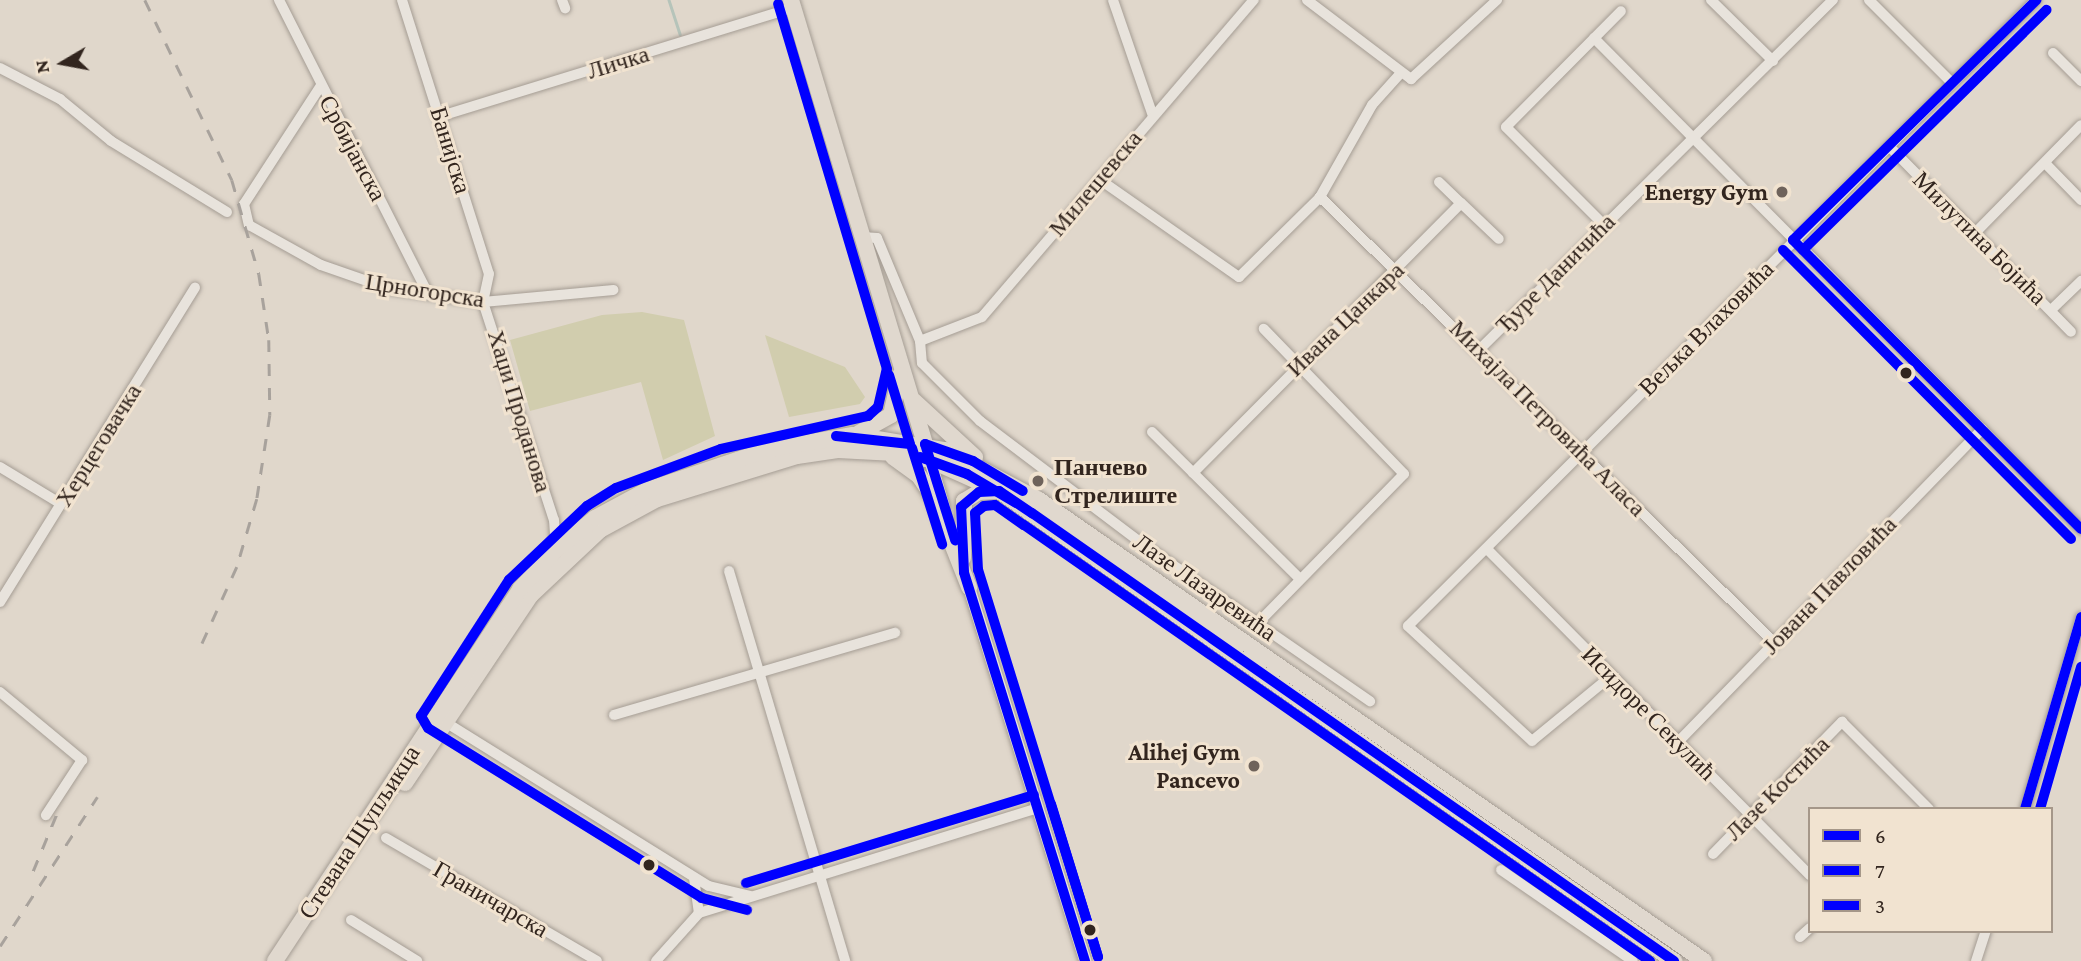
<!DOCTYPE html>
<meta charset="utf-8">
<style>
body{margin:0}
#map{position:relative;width:2081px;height:961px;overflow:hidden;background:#e0d7cb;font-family:"Crimson Pro",serif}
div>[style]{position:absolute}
.green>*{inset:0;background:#d1cdae}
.stream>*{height:2.5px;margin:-1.25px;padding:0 1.25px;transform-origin:1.25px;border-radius:1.25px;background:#b6c4ba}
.roads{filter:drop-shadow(0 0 2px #a59d94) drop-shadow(0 0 2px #a59d94)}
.minor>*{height:10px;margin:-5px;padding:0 5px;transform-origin:5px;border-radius:5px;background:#e8e3dc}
.tertiary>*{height:12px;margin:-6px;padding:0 6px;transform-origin:6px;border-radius:6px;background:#e8e3dc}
.primary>*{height:16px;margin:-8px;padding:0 8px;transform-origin:8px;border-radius:8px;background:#e0d8ce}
.rail>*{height:2.5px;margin-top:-1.25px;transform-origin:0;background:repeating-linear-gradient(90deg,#a8a29c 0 12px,transparent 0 24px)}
.bus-1>*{height:10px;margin:-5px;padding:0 5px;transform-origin:5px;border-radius:5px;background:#00f}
.bus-2>*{height:10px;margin:-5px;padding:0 5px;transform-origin:5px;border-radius:5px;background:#00f}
.bus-3>*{height:10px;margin:-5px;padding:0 5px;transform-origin:5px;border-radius:5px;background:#00f}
.dots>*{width:19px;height:19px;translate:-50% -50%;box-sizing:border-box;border:4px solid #f1e3d0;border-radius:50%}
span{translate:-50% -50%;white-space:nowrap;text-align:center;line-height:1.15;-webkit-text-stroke:6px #f1e3d0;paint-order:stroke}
.street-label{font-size:24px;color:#32251e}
.poi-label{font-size:24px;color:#32251e;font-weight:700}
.right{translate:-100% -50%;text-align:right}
.left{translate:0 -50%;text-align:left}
.legend{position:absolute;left:1808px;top:807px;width:245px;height:126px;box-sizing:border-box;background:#f1e3d0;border:2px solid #a59789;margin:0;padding:9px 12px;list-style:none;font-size:21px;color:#32251e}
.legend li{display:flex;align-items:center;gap:14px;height:35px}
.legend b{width:35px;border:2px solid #a59789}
.north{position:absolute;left:28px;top:28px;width:70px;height:70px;-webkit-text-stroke:5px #f1e3d0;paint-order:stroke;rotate:260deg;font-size:19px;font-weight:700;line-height:28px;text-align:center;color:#32251e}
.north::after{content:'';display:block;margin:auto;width:24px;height:32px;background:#32251e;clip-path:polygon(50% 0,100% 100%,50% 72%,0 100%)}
</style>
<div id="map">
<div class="green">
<i style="clip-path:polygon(642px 312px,684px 320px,715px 436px,663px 460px,641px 382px,530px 411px,510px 340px,602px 315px)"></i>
<i style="clip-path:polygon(765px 335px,845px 367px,865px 397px,860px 404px,789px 417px)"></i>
</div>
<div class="stream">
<i style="left:669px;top:0;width:36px;rotate:72deg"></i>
</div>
<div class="roads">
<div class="minor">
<i style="left:279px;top:0;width:330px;rotate:63.1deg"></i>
<i style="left:402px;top:0;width:287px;rotate:72.4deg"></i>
<i style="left:489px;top:274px;width:29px;rotate:102deg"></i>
<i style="left:562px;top:0;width:9px;rotate:69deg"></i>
<i style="left:1113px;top:0;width:120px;rotate:71deg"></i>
<i style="left:1307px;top:0;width:131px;rotate:37.2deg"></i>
<i style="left:1411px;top:79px;width:117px;rotate:-42.6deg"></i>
<i style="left:1711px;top:0;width:87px;rotate:44.5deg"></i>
<i style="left:1869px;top:0;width:116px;rotate:45deg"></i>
<i style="left:1594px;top:38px;width:692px;rotate:45.23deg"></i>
<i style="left:2053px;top:53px;width:40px;rotate:45deg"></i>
<i style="left:0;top:68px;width:68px;rotate:27.3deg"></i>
<i style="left:60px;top:99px;width:66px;rotate:39.5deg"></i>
<i style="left:111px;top:141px;width:136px;rotate:31.5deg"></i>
<i style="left:320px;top:87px;width:140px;rotate:123deg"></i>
<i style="left:244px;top:204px;width:22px;rotate:77deg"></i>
<i style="left:249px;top:225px;width:82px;rotate:29.1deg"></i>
<i style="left:321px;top:265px;width:73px;rotate:19.2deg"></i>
<i style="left:390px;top:289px;width:94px;rotate:8deg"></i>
<i style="left:483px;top:302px;width:131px;rotate:-5.3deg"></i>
<i style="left:441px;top:116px;width:368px;rotate:-17.1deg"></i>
<i style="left:1889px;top:146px;width:260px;rotate:45.6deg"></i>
<i style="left:2045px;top:163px;width:52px;rotate:45.8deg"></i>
<i style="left:1099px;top:179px;width:171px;rotate:35deg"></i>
<i style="left:1239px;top:277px;width:114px;rotate:-44.6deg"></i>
<i style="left:1320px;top:197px;width:106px;rotate:-60.5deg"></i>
<i style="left:1372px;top:105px;width:40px;rotate:-48deg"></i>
<i style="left:1439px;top:182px;width:30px;rotate:44deg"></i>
<i style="left:1320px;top:197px;width:634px;rotate:44.43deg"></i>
<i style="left:1603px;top:224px;width:137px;rotate:-135deg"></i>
<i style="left:1506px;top:127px;width:163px;rotate:-45.2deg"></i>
<i style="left:1975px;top:233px;width:151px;rotate:-45.5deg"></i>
<i style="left:862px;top:237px;width:15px;rotate:4deg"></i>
<i style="left:877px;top:238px;width:112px;rotate:67.3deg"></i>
<i style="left:920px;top:341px;width:22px;rotate:85deg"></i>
<i style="left:922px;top:363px;width:82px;rotate:45deg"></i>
<i style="left:980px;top:421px;width:201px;rotate:37.1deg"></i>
<i style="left:1140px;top:542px;width:280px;rotate:34.7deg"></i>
<i style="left:483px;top:302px;width:229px;rotate:72deg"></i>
<i style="left:554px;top:520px;width:30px;rotate:86deg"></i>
<i style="left:2051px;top:310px;width:42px;rotate:-44deg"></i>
<i style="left:920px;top:341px;width:66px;rotate:-21.2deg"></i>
<i style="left:982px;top:317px;width:418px;rotate:-49.4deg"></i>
<i style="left:1479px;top:350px;width:498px;rotate:-44.7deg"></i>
<i style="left:1152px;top:432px;width:207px;rotate:44.8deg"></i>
<i style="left:0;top:467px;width:71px;rotate:31.2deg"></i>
<i style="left:1193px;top:473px;width:380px;rotate:-45.2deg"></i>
<i style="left:1461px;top:203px;width:52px;rotate:43.5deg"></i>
<i style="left:1488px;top:550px;width:458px;rotate:45.3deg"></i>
<i style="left:729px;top:571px;width:407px;rotate:73.4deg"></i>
<i style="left:0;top:602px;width:370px;rotate:-58.2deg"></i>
<i style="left:1257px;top:624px;width:210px;rotate:-45.6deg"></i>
<i style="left:1404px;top:474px;width:202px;rotate:-134deg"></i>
<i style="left:1611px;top:676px;width:102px;rotate:140.6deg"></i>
<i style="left:1532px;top:741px;width:169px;rotate:-137.2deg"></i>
<i style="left:1408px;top:626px;width:887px;rotate:-44.91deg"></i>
<i style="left:0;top:692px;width:107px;rotate:39.7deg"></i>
<i style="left:82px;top:760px;width:66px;rotate:123.2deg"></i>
<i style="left:614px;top:715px;width:293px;rotate:-16.3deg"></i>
<i style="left:442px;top:720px;width:314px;rotate:31.9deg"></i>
<i style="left:709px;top:886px;width:42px;rotate:13.7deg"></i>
<i style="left:1677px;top:743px;width:438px;rotate:-45.8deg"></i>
<i style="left:2025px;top:809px;width:200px;rotate:-73.7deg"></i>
<i style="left:386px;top:838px;width:244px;rotate:30.2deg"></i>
<i style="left:1713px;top:854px;width:185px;rotate:-45.7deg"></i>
<i style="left:1842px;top:722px;width:123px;rotate:45deg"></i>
<i style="left:1501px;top:870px;width:160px;rotate:34.6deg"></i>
<i style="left:694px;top:878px;width:35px;rotate:82deg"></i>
<i style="left:351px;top:920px;width:78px;rotate:31.8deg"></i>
<i style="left:1800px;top:937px;width:13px;rotate:-42deg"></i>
<i style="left:656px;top:961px;width:64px;rotate:-48.1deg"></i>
<i style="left:699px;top:913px;width:355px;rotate:-17.2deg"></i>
<i style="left:1976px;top:961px;width:32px;rotate:-72deg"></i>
</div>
<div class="tertiary">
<i style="left:930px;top:460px;width:49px;rotate:73.4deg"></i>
<i style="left:967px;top:581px;width:398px;rotate:72.7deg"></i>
</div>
<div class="primary">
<i style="left:791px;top:0;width:471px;rotate:73.2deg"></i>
<i style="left:914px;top:401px;width:83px;rotate:42.6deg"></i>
<i style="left:859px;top:433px;width:37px;rotate:-29deg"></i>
<i style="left:891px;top:415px;width:41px;rotate:-77.3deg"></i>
<i style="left:893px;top:457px;width:32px;rotate:36deg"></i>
<i style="left:919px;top:476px;width:27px;rotate:56deg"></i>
<i style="left:934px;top:498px;width:96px;rotate:68.5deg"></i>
<i style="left:963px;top:558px;width:57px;rotate:-89deg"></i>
<i style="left:964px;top:501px;width:17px;rotate:-31deg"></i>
<i style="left:979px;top:492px;width:17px;rotate:-3deg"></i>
<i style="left:405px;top:783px;width:225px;rotate:-56.2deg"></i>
<i style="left:530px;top:596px;width:96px;rotate:-43.3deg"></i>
<i style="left:600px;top:530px;width:65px;rotate:-28.5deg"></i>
<i style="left:657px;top:499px;width:146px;rotate:-17.1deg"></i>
<i style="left:797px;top:456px;width:41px;rotate:-8.3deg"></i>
<i style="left:838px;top:450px;width:57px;rotate:3deg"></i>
<i style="left:895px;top:453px;width:36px;rotate:11deg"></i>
<i style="left:930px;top:460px;width:76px;rotate:24.2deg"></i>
<i style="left:999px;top:491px;width:823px;rotate:34.85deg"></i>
<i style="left:275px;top:961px;width:445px;rotate:-56.6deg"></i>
<i style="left:520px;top:589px;width:53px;rotate:-47.3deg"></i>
<i style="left:556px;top:550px;width:50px;rotate:-39.4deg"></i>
<i style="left:595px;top:518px;width:59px;rotate:-28.3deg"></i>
<i style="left:647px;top:490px;width:130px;rotate:-18.4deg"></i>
<i style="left:770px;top:449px;width:84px;rotate:-9.6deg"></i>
<i style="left:853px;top:435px;width:93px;rotate:9.3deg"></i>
<i style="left:945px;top:450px;width:106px;rotate:28deg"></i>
<i style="left:1039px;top:500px;width:809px;rotate:34.73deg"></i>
</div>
</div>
<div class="rail">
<i style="left:145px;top:0;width:200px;rotate:64.2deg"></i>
<i style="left:232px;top:180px;width:98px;rotate:74deg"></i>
<i style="left:259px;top:274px;width:67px;rotate:81.4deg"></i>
<i style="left:269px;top:340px;width:75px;rotate:89.2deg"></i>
<i style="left:270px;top:415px;width:85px;rotate:98.8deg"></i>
<i style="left:257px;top:499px;width:71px;rotate:106.4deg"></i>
<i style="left:237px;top:567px;width:87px;rotate:114.5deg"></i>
<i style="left:33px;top:871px;width:63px;rotate:-67.5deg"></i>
<i style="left:0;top:946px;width:178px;rotate:-56.9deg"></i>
</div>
<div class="bus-1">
<i style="left:1793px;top:240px;width:408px;rotate:45.1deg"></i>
<i style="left:1793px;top:240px;width:342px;rotate:-44.6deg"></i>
<i style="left:925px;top:444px;width:51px;rotate:19.5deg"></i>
<i style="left:973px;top:461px;width:58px;rotate:31deg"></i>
<i style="left:925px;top:444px;width:101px;rotate:72.6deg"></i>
<i style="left:2025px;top:809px;width:200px;rotate:-73.7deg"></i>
<i style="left:1085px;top:961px;width:407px;rotate:-107.3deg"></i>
<i style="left:964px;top:572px;width:65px;rotate:-92.6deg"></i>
<i style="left:961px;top:507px;width:23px;rotate:-40deg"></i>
<i style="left:979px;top:492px;width:20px;rotate:-3deg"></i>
<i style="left:999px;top:491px;width:40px;rotate:34deg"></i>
<i style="left:1032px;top:513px;width:783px;rotate:34.91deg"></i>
</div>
<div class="bus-2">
<i style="left:1783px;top:250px;width:408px;rotate:45.1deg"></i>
<i style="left:1803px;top:250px;width:342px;rotate:-44.6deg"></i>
<i style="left:912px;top:448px;width:101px;rotate:72.6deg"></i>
<i style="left:920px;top:457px;width:50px;rotate:19.9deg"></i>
<i style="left:967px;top:474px;width:57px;rotate:30.6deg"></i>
<i style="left:2040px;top:809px;width:148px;rotate:-73.9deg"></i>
<i style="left:1098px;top:957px;width:405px;rotate:-107.2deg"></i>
<i style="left:978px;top:570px;width:57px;rotate:-93deg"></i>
<i style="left:975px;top:513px;width:11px;rotate:-38deg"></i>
<i style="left:984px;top:506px;width:11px;rotate:-5deg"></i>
<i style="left:995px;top:505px;width:35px;rotate:35deg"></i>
<i style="left:1024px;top:525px;width:763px;rotate:34.86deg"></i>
</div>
<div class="bus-3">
<i style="left:836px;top:436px;width:74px;rotate:6.2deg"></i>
<i style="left:910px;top:444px;width:72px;rotate:-106.9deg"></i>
<i style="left:1051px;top:804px;width:160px;rotate:72.9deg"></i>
<i style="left:746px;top:883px;width:301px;rotate:-17deg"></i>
<i style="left:747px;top:910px;width:47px;rotate:-165.1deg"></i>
<i style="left:702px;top:898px;width:322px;rotate:-148.2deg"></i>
<i style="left:428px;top:728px;width:14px;rotate:-120deg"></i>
<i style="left:421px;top:716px;width:162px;rotate:-57.1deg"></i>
<i style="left:509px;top:580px;width:108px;rotate:-43.5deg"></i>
<i style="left:587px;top:506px;width:34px;rotate:-32deg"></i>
<i style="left:616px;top:488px;width:112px;rotate:-20.4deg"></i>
<i style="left:721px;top:449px;width:151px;rotate:-12.7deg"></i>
<i style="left:868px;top:416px;width:13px;rotate:-42deg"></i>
<i style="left:878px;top:407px;width:39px;rotate:-77deg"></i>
<i style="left:887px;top:369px;width:381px;rotate:-106.6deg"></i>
</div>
<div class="dots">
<i style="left:1782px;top:192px;background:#6f635b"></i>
<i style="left:1906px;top:373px;background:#32251e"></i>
<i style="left:1038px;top:481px;background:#6f635b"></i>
<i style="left:1254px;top:766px;background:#6f635b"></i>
<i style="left:649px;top:865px;background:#32251e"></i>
<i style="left:1090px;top:930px;background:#32251e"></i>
</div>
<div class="street-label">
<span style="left:618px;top:62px;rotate:-17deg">Личка</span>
<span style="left:353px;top:148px;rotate:62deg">Србијанска</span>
<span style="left:451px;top:150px;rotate:73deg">Банијска</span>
<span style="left:1095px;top:183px;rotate:-50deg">Милешевска</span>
<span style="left:1980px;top:238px;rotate:45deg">Милутина Бојића</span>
<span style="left:1555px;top:273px;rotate:-45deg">Ђуре Даничића</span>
<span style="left:425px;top:290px;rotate:9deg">Црногорска</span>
<span style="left:1345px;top:319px;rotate:-44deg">Ивана Цанкара</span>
<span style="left:1706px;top:328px;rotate:-45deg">Вељка Влаховића</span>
<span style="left:520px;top:411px;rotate:73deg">Хаџи Проданова</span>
<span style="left:1548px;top:418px;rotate:45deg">Михајла Петровића Аласа</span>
<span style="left:98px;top:445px;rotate:-58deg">Херцеговачка</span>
<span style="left:1829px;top:585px;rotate:-46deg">Јована Павловића</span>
<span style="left:1205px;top:587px;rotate:35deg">Лазе Лазаревића</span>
<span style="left:1649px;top:713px;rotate:45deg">Исидоре Секулић</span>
<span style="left:1777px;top:788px;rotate:-45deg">Лазе Костића</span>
<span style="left:359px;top:832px;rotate:-57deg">Стевана Шупљикца</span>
<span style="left:491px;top:899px;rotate:30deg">Граничарска</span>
</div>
<div class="poi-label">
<span class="right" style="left:1768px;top:192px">Energy Gym</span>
<span class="left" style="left:1054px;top:481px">Панчево<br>Стрелиште</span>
<span class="right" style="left:1240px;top:766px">Alihej Gym<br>Pancevo</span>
</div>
<ul class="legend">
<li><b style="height:9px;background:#00f"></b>6</li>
<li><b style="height:9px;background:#00f"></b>7</li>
<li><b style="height:9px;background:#00f"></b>3</li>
</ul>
<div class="north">N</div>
</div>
